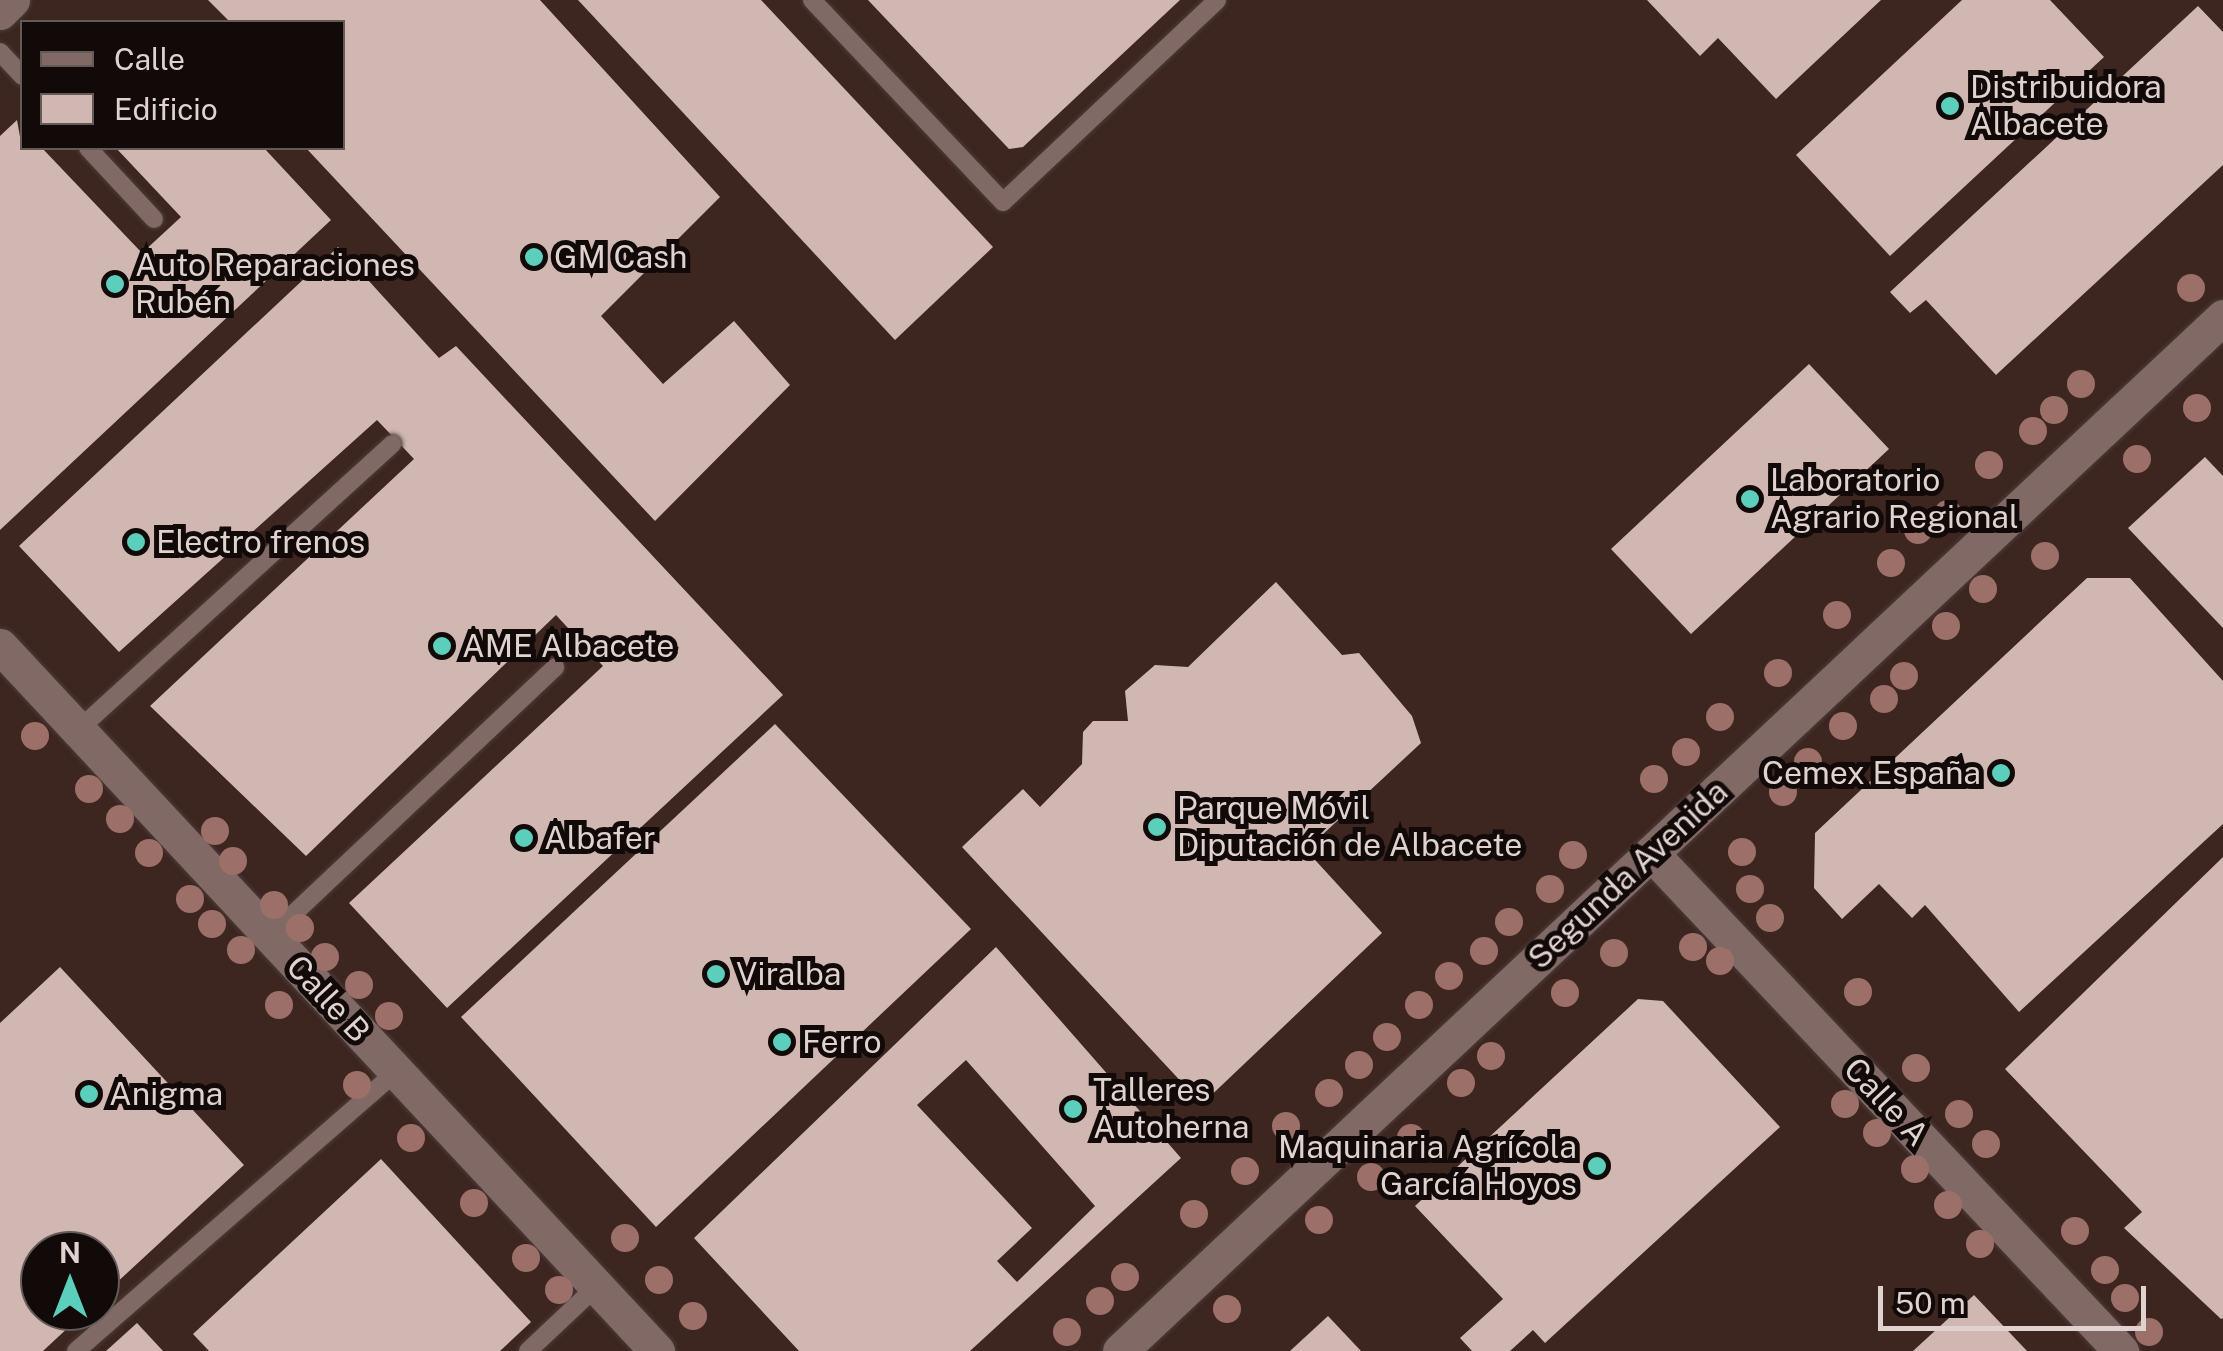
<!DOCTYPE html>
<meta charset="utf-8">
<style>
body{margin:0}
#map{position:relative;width:2223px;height:1351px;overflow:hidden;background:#301e1a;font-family:"Public Sans",sans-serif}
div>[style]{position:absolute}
.built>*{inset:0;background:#3d2520}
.building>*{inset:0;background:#d0b7b2}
.roads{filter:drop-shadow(0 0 2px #4b3c3a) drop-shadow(0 0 2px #4b3c3a)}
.service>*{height:18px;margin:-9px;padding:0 9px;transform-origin:9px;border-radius:9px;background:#816a66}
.minor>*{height:35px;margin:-17.5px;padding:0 17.5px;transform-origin:17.5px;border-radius:17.5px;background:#816a66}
.trees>*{width:28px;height:28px;margin:-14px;border-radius:50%;background:#9c7068}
.dots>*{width:28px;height:28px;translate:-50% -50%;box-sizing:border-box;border:5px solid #120a09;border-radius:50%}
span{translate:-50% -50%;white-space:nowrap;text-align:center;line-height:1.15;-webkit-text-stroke:10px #120a09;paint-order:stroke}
.poi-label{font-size:32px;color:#dfd2cf}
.left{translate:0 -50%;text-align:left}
.right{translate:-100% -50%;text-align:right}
.street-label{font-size:32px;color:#dfd2cf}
.legend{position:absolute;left:20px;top:20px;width:325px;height:130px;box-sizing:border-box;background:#120a09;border:2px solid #645a58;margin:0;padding:12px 18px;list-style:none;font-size:30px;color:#dfd2cf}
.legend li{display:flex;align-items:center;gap:20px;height:50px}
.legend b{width:50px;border:2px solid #645a58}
.north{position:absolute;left:20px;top:1231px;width:100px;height:100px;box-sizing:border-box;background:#120a09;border:2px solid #645a58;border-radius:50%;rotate:0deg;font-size:28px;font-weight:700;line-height:40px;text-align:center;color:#dfd2cf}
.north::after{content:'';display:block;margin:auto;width:35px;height:45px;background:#5bcebc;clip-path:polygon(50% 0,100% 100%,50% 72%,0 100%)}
.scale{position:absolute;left:1878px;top:1286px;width:268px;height:45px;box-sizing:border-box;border:5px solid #dfd2cf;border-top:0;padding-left:12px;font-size:30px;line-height:35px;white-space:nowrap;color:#dfd2cf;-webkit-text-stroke:8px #120a09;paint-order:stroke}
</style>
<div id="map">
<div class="built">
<i style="clip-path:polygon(evenodd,0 0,2223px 0,2223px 1351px,0 1351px,0 0,22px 22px,342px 22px,342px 148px,22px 148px,22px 22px,0 0,40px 1251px,100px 1251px,100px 1311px,40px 1311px,40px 1251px)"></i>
</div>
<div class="building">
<i style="clip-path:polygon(208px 0,540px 0,720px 197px,601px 316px,663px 384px,734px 321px,790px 385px,655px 521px,306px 148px,342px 148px,342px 22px,230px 22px)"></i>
<i style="clip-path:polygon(578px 0,761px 0,993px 247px,895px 340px)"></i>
<i style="clip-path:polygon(868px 0,1180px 0,1023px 147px,1009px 149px)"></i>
<i style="clip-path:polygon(1647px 0,1881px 0,1776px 99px,1718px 38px,1700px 56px)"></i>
<i style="clip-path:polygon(1962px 0,2050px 0,2104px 57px,1890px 256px,1796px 155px)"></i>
<i style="clip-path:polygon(2198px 6px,2223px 32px,2223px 165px,1996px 375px,1926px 300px,1910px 313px,1890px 292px)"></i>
<i style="clip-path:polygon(17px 120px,22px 148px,42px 148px,142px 253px,181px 217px,116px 148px,264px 148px,331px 220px,0 530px,0 136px)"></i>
<i style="clip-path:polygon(338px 247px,439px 358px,456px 346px,783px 695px,447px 1008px,349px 903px,603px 666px,556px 615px,306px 856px,150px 706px,414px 459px,377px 420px,119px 652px,19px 546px)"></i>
<i style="clip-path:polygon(1809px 364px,1889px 449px,1691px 634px,1611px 549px)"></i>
<i style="clip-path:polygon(2205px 457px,2223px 476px,2223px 628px,2128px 528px)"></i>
<i style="clip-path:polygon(2087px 578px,2130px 578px,2223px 681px,2223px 824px,2019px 1012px,1925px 905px,1912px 918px,1879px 884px,1842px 919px,1814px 888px,1815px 833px)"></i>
<i style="clip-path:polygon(1276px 582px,1342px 655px,1359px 653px,1412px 716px,1421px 743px,1306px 850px,1382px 933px,1202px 1104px,962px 847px,1023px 789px,1040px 807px,1082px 764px,1083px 732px,1093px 721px,1128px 721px,1125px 691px,1155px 665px,1188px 667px)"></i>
<i style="clip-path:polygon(775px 724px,971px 929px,656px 1227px,461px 1017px)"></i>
<i style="clip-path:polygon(2223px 857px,2223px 1318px,2221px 1319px,2124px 1228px,2142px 1212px,2005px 1069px)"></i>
<i style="clip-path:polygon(evenodd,996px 947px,1181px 1158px,970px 1351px,799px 1351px,694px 1238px,996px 947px,966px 1060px,1095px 1206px,1017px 1282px,997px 1261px,1032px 1228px,917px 1105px,966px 1060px)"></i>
<i style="clip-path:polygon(60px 967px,244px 1165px,100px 1298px,100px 1251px,40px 1251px,40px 1311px,86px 1311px,43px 1351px,0 1351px,0 1023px)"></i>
<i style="clip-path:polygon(1638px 999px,1663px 1001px,1780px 1127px,1545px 1343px,1533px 1330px,1510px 1351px,1472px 1351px,1460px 1338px,1503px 1299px,1415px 1206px)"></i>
<i style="clip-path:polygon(381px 1159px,531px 1322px,500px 1351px,209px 1351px,193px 1334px)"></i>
<i style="clip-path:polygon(1974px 1295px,2027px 1351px,1913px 1351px)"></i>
<i style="clip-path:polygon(1328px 1316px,1361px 1351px,1290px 1351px)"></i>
<i style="clip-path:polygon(137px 1323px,163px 1351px,106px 1351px)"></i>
</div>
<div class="roads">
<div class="service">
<i style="left:812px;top:0;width:278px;rotate:46.6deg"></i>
<i style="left:1003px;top:202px;width:294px;rotate:-43.3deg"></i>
<i style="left:0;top:52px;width:33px;rotate:47deg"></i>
<i style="left:88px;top:148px;width:97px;rotate:47.1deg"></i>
<i style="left:78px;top:730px;width:425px;rotate:-42.3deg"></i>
<i style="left:270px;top:936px;width:392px;rotate:-43.3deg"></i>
<i style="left:76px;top:1351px;width:425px;rotate:-41.1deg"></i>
<i style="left:528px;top:1351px;width:95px;rotate:-43.3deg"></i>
</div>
<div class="minor">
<i style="left:0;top:12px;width:17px;rotate:-45deg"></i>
<i style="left:0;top:646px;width:964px;rotate:47.02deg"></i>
<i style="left:1651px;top:853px;width:685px;rotate:46.66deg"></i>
<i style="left:1120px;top:1351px;width:1512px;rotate:-43.15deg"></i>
</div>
</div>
<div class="trees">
<i style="left:2191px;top:288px"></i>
<i style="left:2081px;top:384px"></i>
<i style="left:2197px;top:408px"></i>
<i style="left:2054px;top:410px"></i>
<i style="left:2033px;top:431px"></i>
<i style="left:2137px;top:459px"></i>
<i style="left:1989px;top:465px"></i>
<i style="left:1948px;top:514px"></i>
<i style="left:1918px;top:530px"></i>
<i style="left:2045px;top:556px"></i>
<i style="left:1891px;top:563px"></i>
<i style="left:1983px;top:589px"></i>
<i style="left:1837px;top:615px"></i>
<i style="left:1946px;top:626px"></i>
<i style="left:1778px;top:673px"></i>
<i style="left:1904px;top:676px"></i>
<i style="left:1884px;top:699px"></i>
<i style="left:1720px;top:717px"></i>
<i style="left:1843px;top:726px"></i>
<i style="left:35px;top:736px"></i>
<i style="left:1686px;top:752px"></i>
<i style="left:1808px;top:762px"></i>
<i style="left:1654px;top:779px"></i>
<i style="left:89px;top:789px"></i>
<i style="left:1783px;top:792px"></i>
<i style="left:120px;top:819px"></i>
<i style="left:215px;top:831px"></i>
<i style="left:1742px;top:852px"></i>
<i style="left:149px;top:853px"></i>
<i style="left:1573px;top:855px"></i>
<i style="left:233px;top:861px"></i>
<i style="left:1550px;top:889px"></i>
<i style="left:1750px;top:889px"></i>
<i style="left:190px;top:899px"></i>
<i style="left:274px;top:905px"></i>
<i style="left:1770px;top:918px"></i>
<i style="left:1509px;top:922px"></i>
<i style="left:212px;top:924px"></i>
<i style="left:300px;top:928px"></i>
<i style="left:1693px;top:947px"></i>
<i style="left:241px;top:950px"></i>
<i style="left:1484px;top:951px"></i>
<i style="left:1614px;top:953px"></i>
<i style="left:325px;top:957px"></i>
<i style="left:1720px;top:961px"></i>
<i style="left:1449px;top:976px"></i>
<i style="left:359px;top:985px"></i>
<i style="left:1858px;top:992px"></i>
<i style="left:1565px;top:993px"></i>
<i style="left:279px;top:1005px"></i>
<i style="left:1419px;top:1005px"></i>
<i style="left:389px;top:1016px"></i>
<i style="left:1387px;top:1037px"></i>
<i style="left:1491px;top:1056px"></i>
<i style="left:1359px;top:1065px"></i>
<i style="left:1916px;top:1068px"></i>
<i style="left:1461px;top:1083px"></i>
<i style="left:357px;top:1085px"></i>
<i style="left:1329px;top:1093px"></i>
<i style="left:1845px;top:1104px"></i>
<i style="left:1959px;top:1114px"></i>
<i style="left:1286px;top:1126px"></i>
<i style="left:1877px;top:1133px"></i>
<i style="left:411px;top:1138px"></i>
<i style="left:1411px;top:1138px"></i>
<i style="left:1986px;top:1144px"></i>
<i style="left:1915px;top:1169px"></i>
<i style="left:1245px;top:1171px"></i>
<i style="left:1371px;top:1177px"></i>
<i style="left:474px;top:1203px"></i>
<i style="left:1948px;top:1205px"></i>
<i style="left:1194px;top:1214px"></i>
<i style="left:1319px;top:1220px"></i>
<i style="left:2075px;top:1231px"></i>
<i style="left:625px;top:1238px"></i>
<i style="left:1980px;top:1244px"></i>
<i style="left:526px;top:1258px"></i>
<i style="left:2105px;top:1270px"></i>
<i style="left:1125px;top:1277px"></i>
<i style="left:659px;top:1280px"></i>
<i style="left:559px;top:1290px"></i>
<i style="left:2125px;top:1298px"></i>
<i style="left:1100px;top:1301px"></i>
<i style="left:1227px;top:1309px"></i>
<i style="left:693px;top:1316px"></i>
<i style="left:1067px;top:1332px"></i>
<i style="left:2149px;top:1332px"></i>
</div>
<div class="dots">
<i style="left:1950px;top:106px;background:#5bcebc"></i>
<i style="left:534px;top:257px;background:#5bcebc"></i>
<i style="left:115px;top:284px;background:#5bcebc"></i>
<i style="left:1750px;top:499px;background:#5bcebc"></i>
<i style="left:136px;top:542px;background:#5bcebc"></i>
<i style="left:442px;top:646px;background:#5bcebc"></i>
<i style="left:2001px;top:773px;background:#5bcebc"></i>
<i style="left:1157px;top:827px;background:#5bcebc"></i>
<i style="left:524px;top:838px;background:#5bcebc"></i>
<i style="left:716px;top:974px;background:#5bcebc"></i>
<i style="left:782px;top:1042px;background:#5bcebc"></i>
<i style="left:89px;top:1094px;background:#5bcebc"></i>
<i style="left:1073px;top:1109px;background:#5bcebc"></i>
<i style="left:1597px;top:1166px;background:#5bcebc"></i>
</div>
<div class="poi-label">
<span class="left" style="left:1970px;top:106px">Distribuidora<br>Albacete</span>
<span class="left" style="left:554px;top:257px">GM Cash</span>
<span class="left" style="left:135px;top:284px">Auto Reparaciones<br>Rubén</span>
<span class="left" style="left:1770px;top:499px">Laboratorio<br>Agrario Regional</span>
<span class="left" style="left:156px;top:542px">Electro frenos</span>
<span class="left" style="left:462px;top:646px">AME Albacete</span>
<span class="right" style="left:1981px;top:773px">Cemex España</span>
<span class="left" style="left:1177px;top:827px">Parque Móvil<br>Diputación de Albacete</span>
<span class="left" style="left:544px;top:838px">Albafer</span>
<span class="left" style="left:736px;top:974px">Viralba</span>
<span class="left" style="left:802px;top:1042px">Ferro</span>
<span class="left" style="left:1093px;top:1109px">Talleres<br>Autoherna</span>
<span class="left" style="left:109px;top:1094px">Anigma</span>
<span class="right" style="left:1577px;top:1166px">Maquinaria Agrícola<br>García Hoyos</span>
</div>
<div class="street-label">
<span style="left:1628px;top:875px;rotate:-43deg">Segunda Avenida</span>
<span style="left:328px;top:999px;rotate:47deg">Calle B</span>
<span style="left:1886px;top:1102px;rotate:47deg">Calle A</span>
</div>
<ul class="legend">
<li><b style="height:12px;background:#816a66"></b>Calle</li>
<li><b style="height:28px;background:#d0b7b2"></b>Edificio</li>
</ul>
<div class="north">N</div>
<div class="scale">50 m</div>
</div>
